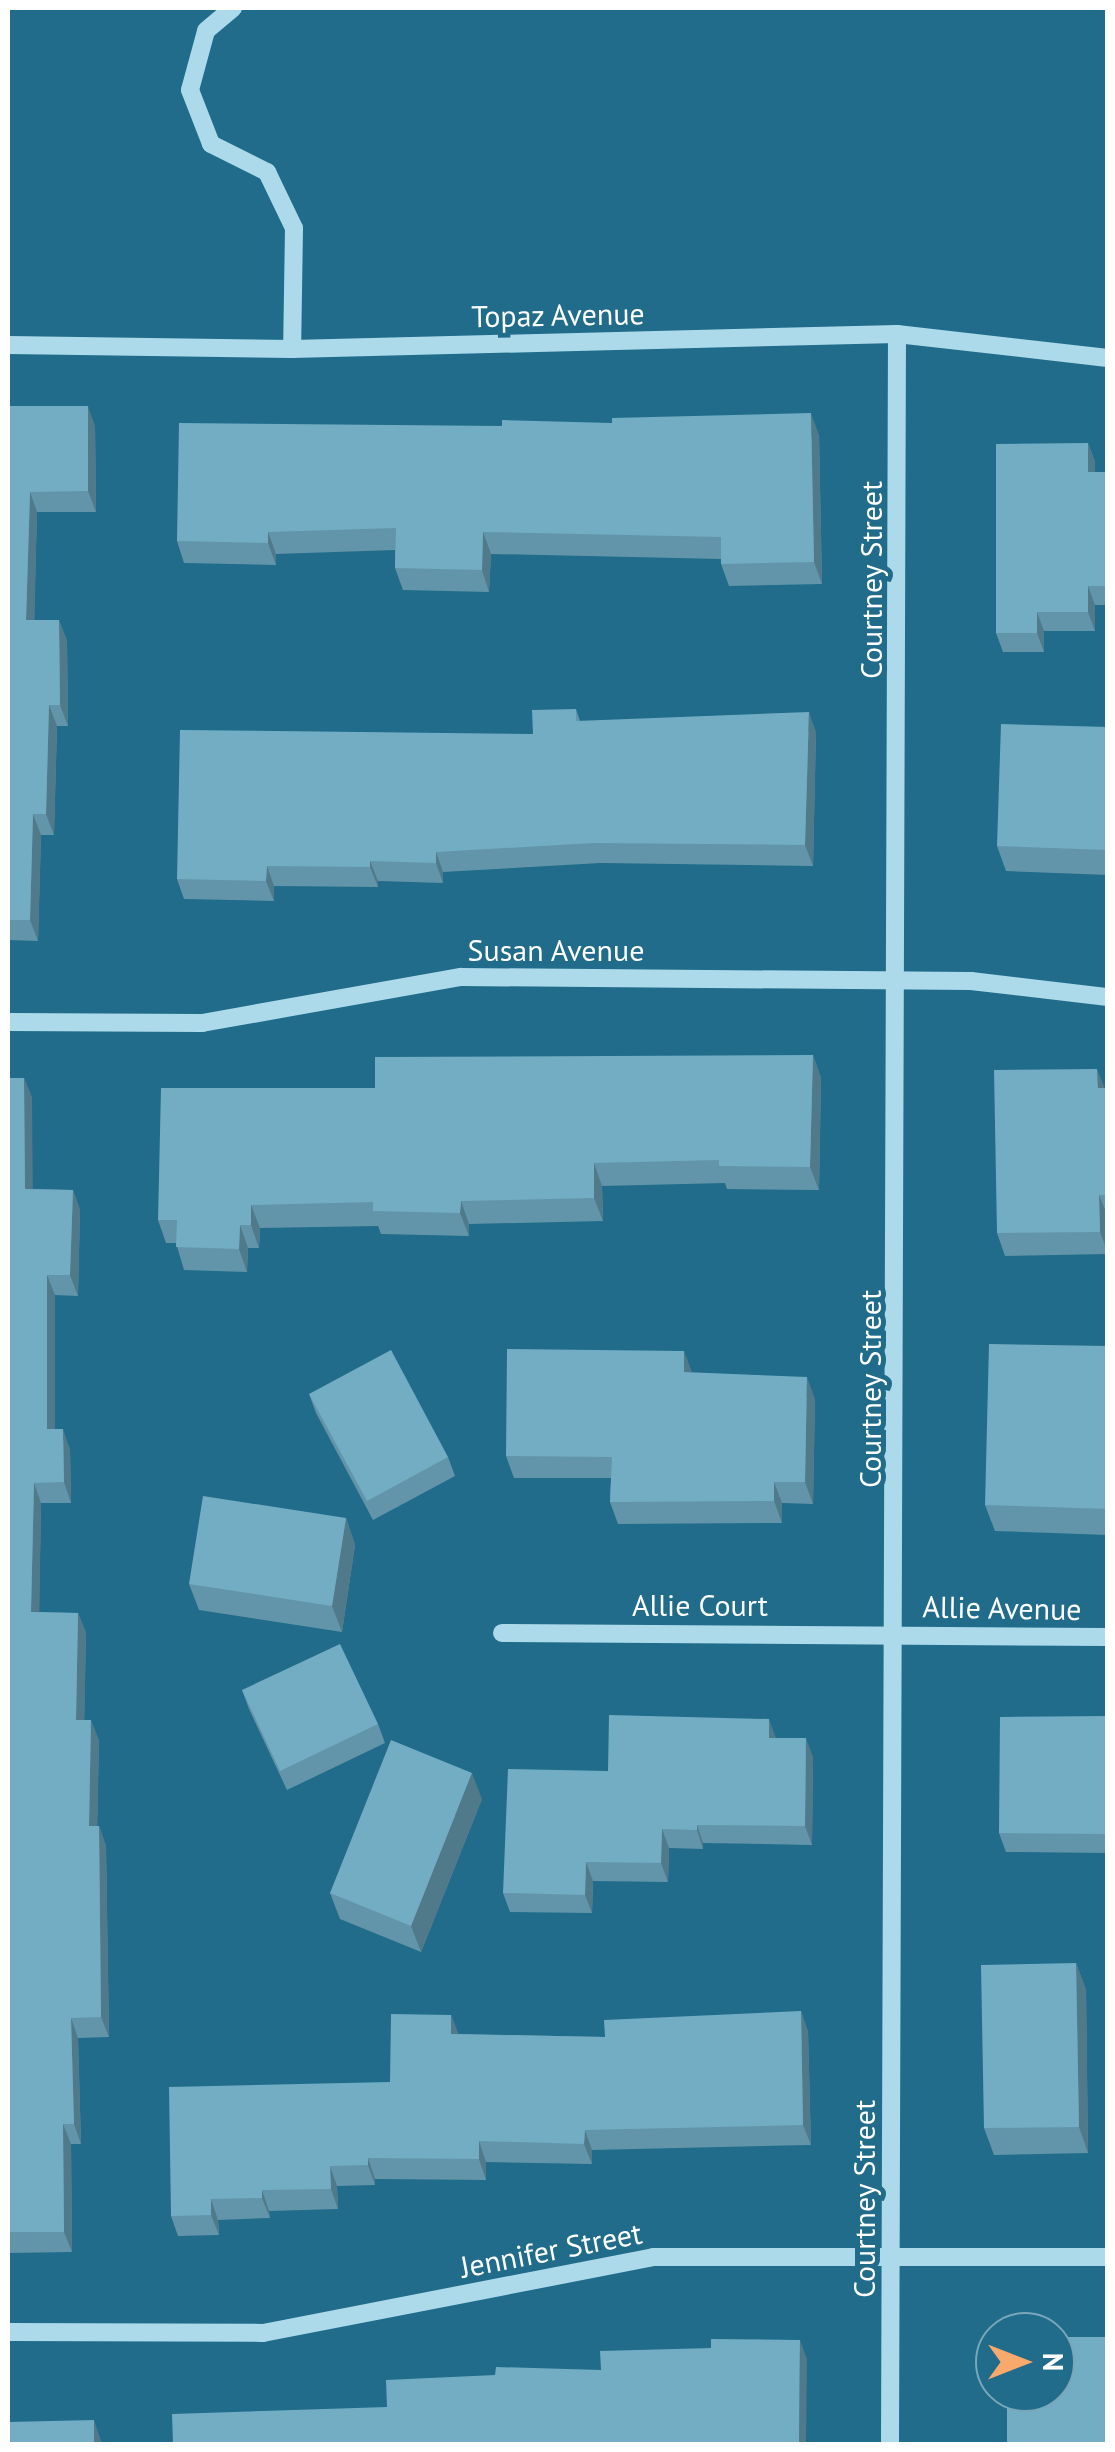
<!DOCTYPE html>
<style>
body{margin:0}
#map{position:relative;width:1115px;height:2452px;overflow:hidden;background:#206c8a;font-family:"PT Sans",sans-serif}
div>[style]{position:absolute}
.minor>*{height:18px;margin:-9px;padding:0 9px;transform-origin:9px;border-radius:9px;background:#acdaeb}
.wall>*{inset:0;background:#6295a9}
.shaded-wall>*{inset:0;background:#507989}
.building>*{inset:0;background:#72adc4}
span{translate:-50% -50%;white-space:nowrap;text-align:center;line-height:1.15;-webkit-text-stroke:10px #206c8a;paint-order:stroke}
.street-label{font-size:30px;color:#fff}
.frame{position:absolute;inset:0;border:10px solid #fff;pointer-events:none}
.north{position:absolute;left:975px;top:2312px;width:100px;height:100px;box-sizing:border-box;background:#206c8a;border:2px solid #79a7b9;border-radius:50%;rotate:90deg;font-size:28px;font-weight:700;line-height:40px;text-align:center;color:#fff}
.north::after{content:'';display:block;margin:auto;width:35px;height:45px;background:#f9a96c;clip-path:polygon(50% 0,100% 100%,50% 72%,0 100%)}
</style>
<div id="map">
<div class="minor">
<i style="left:233px;top:8px;width:35px;rotate:140deg"></i>
<i style="left:206px;top:31px;width:61px;rotate:105.2deg"></i>
<i style="left:190px;top:90px;width:58px;rotate:68.7deg"></i>
<i style="left:211px;top:144px;width:63px;rotate:26.6deg"></i>
<i style="left:267px;top:172px;width:62px;rotate:64.3deg"></i>
<i style="left:294px;top:228px;width:121px;rotate:90.9deg"></i>
<i style="left:8px;top:345px;width:284px;rotate:0.8deg"></i>
<i style="left:292px;top:349px;width:605px;rotate:-1.42deg"></i>
<i style="left:897px;top:334px;width:212px;rotate:6.5deg"></i>
<i style="left:8px;top:1022px;width:194px;rotate:0.3deg"></i>
<i style="left:202px;top:1023px;width:263px;rotate:-10.1deg"></i>
<i style="left:461px;top:977px;width:510px;rotate:0.45deg"></i>
<i style="left:971px;top:981px;width:138px;rotate:6.7deg"></i>
<i style="left:502px;top:1633px;width:606px;rotate:0.38deg"></i>
<i style="left:8px;top:2332px;width:255px;rotate:0.2deg"></i>
<i style="left:263px;top:2333px;width:397px;rotate:-11deg"></i>
<i style="left:653px;top:2257px;width:455px"></i>
<i style="left:890px;top:2444px;width:2110px;rotate:-89.81deg"></i>
</div>
<div class="wall">
<i style="clip-path:polygon(8px 406px,95px 426px,96px 512px,37px 512px,34px 620px,59px 620px,67px 641px,68px 726px,57px 726px,54px 835px,41px 835px,38px 941px,8px 940px)"></i>
<i style="clip-path:polygon(819px 435px,822px 584px,729px 586px,721px 564px,721px 559px,491px 554px,489px 592px,403px 590px,395px 568px,395px 550px,276px 554px,276px 565px,184px 563px,177px 541px)"></i>
<i style="clip-path:polygon(1088px 443px,1095px 462px,1095px 472px,1108px 472px,1108px 605px,1095px 605px,1095px 631px,1044px 631px,1044px 652px,1003px 652px,996px 633px)"></i>
<i style="clip-path:polygon(576px 709px,580px 721px,816px 732px,813px 866px,601px 863px,443px 872px,443px 883px,378px 881px,378px 887px,274px 886px,274px 901px,184px 899px,177px 879px,533px 734px)"></i>
<i style="clip-path:polygon(1108px 727px,1108px 875px,1006px 871px,997px 846px)"></i>
<i style="clip-path:polygon(813px 1055px,821px 1078px,819px 1190px,727px 1189px,725px 1183px,602px 1186px,603px 1221px,469px 1224px,469px 1236px,381px 1234px,378px 1226px,260px 1228px,259px 1248px,248px 1248px,247px 1272px,184px 1270px,176px 1243px,166px 1243px,158px 1220px,375px 1088px)"></i>
<i style="clip-path:polygon(8px 1078px,24px 1078px,32px 1098px,32px 1189px,73px 1190px,80px 1210px,78px 1296px,55px 1295px,55px 1429px,70px 1449px,71px 1503px,41px 1503px,39px 1612px,78px 1613px,86px 1633px,84px 1720px,99px 1740px,97px 1826px,99px 1826px,106px 1846px,109px 2037px,78px 2038px,81px 2144px,71px 2144px,72px 2252px,8px 2253px)"></i>
<i style="clip-path:polygon(1104px 1088px,1108px 1088px,1108px 1254px,1005px 1256px,997px 1233px)"></i>
<i style="clip-path:polygon(1108px 1346px,1108px 1535px,995px 1531px,985px 1505px)"></i>
<i style="clip-path:polygon(692px 1373px,815px 1399px,813px 1504px,782px 1503px,782px 1523px,618px 1524px,610px 1502px,611px 1478px,514px 1478px,506px 1456px)"></i>
<i style="clip-path:polygon(309px 1394px,448px 1457px,455px 1476px,373px 1520px,316px 1413px)"></i>
<i style="clip-path:polygon(346px 1518px,355px 1545px,342px 1632px,199px 1610px,189px 1584px)"></i>
<i style="clip-path:polygon(242px 1690px,378px 1724px,385px 1743px,287px 1790px,249px 1709px)"></i>
<i style="clip-path:polygon(1108px 1716px,1108px 1853px,1006px 1852px,999px 1833px)"></i>
<i style="clip-path:polygon(776px 1738px,813px 1757px,812px 1845px,703px 1843px,703px 1849px,669px 1848px,668px 1882px,593px 1881px,592px 1913px,510px 1912px,503px 1893px,608px 1771px)"></i>
<i style="clip-path:polygon(482px 1799px,421px 1952px,340px 1919px,330px 1893px)"></i>
<i style="clip-path:polygon(1076px 1963px,1086px 1990px,1088px 2153px,994px 2155px,984px 2128px)"></i>
<i style="clip-path:polygon(801px 2011px,808px 2032px,811px 2145px,592px 2150px,592px 2164px,486px 2162px,486px 2180px,375px 2179px,375px 2185px,337px 2186px,338px 2209px,269px 2211px,270px 2218px,218px 2220px,219px 2235px,178px 2236px,171px 2216px,390px 2082px,451px 2015px,458px 2034px,605px 2037px)"></i>
</div>
<div class="shaded-wall">
<i style="clip-path:polygon(88px 406px,95px 426px,96px 512px,88px 491px)"></i>
<i style="clip-path:polygon(811px 413px,819px 435px,822px 584px,814px 562px)"></i>
<i style="clip-path:polygon(1088px 443px,1095px 462px,1095px 490px,1088px 472px)"></i>
<i style="clip-path:polygon(30px 492px,37px 512px,34px 641px,26px 620px)"></i>
<i style="clip-path:polygon(268px 532px,276px 554px,276px 565px,268px 543px)"></i>
<i style="clip-path:polygon(483px 532px,491px 554px,489px 592px,482px 570px)"></i>
<i style="clip-path:polygon(1088px 586px,1095px 605px,1095px 631px,1088px 612px)"></i>
<i style="clip-path:polygon(1037px 612px,1044px 631px,1044px 652px,1037px 633px)"></i>
<i style="clip-path:polygon(59px 620px,67px 641px,68px 726px,60px 705px)"></i>
<i style="clip-path:polygon(49px 705px,57px 726px,54px 835px,46px 814px)"></i>
<i style="clip-path:polygon(809px 712px,816px 732px,813px 866px,805px 845px)"></i>
<i style="clip-path:polygon(33px 814px,41px 835px,38px 941px,30px 920px)"></i>
<i style="clip-path:polygon(436px 852px,443px 872px,443px 883px,436px 863px)"></i>
<i style="clip-path:polygon(370px 861px,378px 881px,378px 887px,370px 867px)"></i>
<i style="clip-path:polygon(267px 866px,274px 886px,274px 901px,266px 881px)"></i>
<i style="clip-path:polygon(813px 1055px,821px 1078px,819px 1190px,810px 1167px)"></i>
<i style="clip-path:polygon(1097px 1069px,1106px 1091px,1098px 1088px)"></i>
<i style="clip-path:polygon(24px 1078px,32px 1098px,33px 1209px,25px 1189px)"></i>
<i style="clip-path:polygon(594px 1163px,602px 1186px,603px 1221px,594px 1198px)"></i>
<i style="clip-path:polygon(73px 1190px,80px 1210px,78px 1296px,70px 1275px)"></i>
<i style="clip-path:polygon(1099px 1195px,1108px 1217px,1108px 1253px,1100px 1232px)"></i>
<i style="clip-path:polygon(461px 1201px,469px 1224px,469px 1236px,460px 1213px)"></i>
<i style="clip-path:polygon(251px 1205px,260px 1228px,259px 1248px,251px 1225px)"></i>
<i style="clip-path:polygon(240px 1225px,248px 1248px,247px 1272px,239px 1249px)"></i>
<i style="clip-path:polygon(47px 1275px,55px 1295px,55px 1449px,47px 1429px)"></i>
<i style="clip-path:polygon(684px 1351px,692px 1372px,684px 1372px)"></i>
<i style="clip-path:polygon(807px 1377px,815px 1399px,813px 1504px,805px 1482px)"></i>
<i style="clip-path:polygon(63px 1429px,70px 1449px,71px 1503px,64px 1482px)"></i>
<i style="clip-path:polygon(774px 1482px,782px 1503px,782px 1523px,774px 1501px)"></i>
<i style="clip-path:polygon(34px 1483px,41px 1503px,39px 1632px,31px 1612px)"></i>
<i style="clip-path:polygon(346px 1518px,355px 1545px,342px 1632px,332px 1606px)"></i>
<i style="clip-path:polygon(78px 1613px,86px 1633px,84px 1740px,76px 1720px)"></i>
<i style="clip-path:polygon(769px 1719px,776px 1738px,769px 1738px)"></i>
<i style="clip-path:polygon(91px 1720px,99px 1740px,97px 1846px,89px 1826px)"></i>
<i style="clip-path:polygon(806px 1738px,813px 1757px,812px 1845px,805px 1826px)"></i>
<i style="clip-path:polygon(472px 1773px,482px 1799px,421px 1952px,411px 1926px)"></i>
<i style="clip-path:polygon(697px 1825px,703px 1843px,703px 1849px,697px 1830px)"></i>
<i style="clip-path:polygon(99px 1826px,106px 1846px,109px 2037px,101px 2017px)"></i>
<i style="clip-path:polygon(662px 1829px,669px 1848px,668px 1882px,661px 1863px)"></i>
<i style="clip-path:polygon(586px 1862px,593px 1881px,592px 1913px,585px 1895px)"></i>
<i style="clip-path:polygon(1076px 1963px,1086px 1990px,1088px 2153px,1079px 2127px)"></i>
<i style="clip-path:polygon(801px 2011px,808px 2032px,811px 2145px,803px 2125px)"></i>
<i style="clip-path:polygon(451px 2015px,459px 2035px,451px 2034px)"></i>
<i style="clip-path:polygon(71px 2018px,78px 2038px,81px 2144px,74px 2124px)"></i>
<i style="clip-path:polygon(63px 2124px,71px 2144px,72px 2252px,64px 2232px)"></i>
<i style="clip-path:polygon(585px 2130px,592px 2150px,592px 2164px,584px 2144px)"></i>
<i style="clip-path:polygon(479px 2141px,486px 2162px,486px 2180px,479px 2159px)"></i>
<i style="clip-path:polygon(368px 2158px,375px 2179px,375px 2185px,368px 2165px)"></i>
<i style="clip-path:polygon(330px 2166px,337px 2186px,338px 2209px,331px 2189px)"></i>
<i style="clip-path:polygon(262px 2190px,269px 2211px,270px 2218px,262px 2198px)"></i>
<i style="clip-path:polygon(211px 2199px,218px 2220px,219px 2235px,211px 2215px)"></i>
<i style="clip-path:polygon(800px 2340px,807px 2359px,806px 2444px,799px 2444px)"></i>
<i style="clip-path:polygon(94px 2420px,102px 2444px,94px 2444px)"></i>
</div>
<div class="building">
<i style="clip-path:polygon(8px 406px,88px 406px,88px 491px,30px 492px,26px 620px,59px 620px,60px 705px,49px 705px,46px 814px,33px 814px,30px 920px,8px 920px)"></i>
<i style="clip-path:polygon(811px 413px,814px 562px,721px 564px,721px 537px,483px 532px,482px 570px,395px 568px,396px 528px,268px 532px,268px 543px,177px 541px,179px 423px,502px 426px,502px 420px,612px 423px,612px 418px)"></i>
<i style="clip-path:polygon(1088px 443px,1088px 472px,1108px 472px,1108px 586px,1088px 586px,1088px 612px,1037px 612px,1037px 633px,996px 633px,996px 444px)"></i>
<i style="clip-path:polygon(576px 709px,576px 721px,809px 712px,805px 845px,594px 843px,436px 852px,436px 863px,370px 861px,370px 867px,267px 866px,266px 881px,177px 879px,180px 730px,533px 734px,532px 710px)"></i>
<i style="clip-path:polygon(1001px 724px,1108px 727px,1108px 850px,997px 846px)"></i>
<i style="clip-path:polygon(813px 1055px,810px 1167px,719px 1166px,719px 1160px,594px 1163px,594px 1198px,461px 1201px,460px 1213px,373px 1211px,373px 1202px,251px 1205px,251px 1225px,240px 1225px,239px 1249px,176px 1247px,177px 1220px,158px 1220px,161px 1088px,375px 1088px,375px 1057px)"></i>
<i style="clip-path:polygon(1097px 1069px,1098px 1088px,1108px 1088px,1108px 1195px,1099px 1195px,1100px 1232px,997px 1233px,994px 1070px)"></i>
<i style="clip-path:polygon(8px 1078px,24px 1078px,25px 1189px,73px 1190px,70px 1275px,47px 1275px,47px 1429px,63px 1429px,64px 1482px,34px 1483px,31px 1612px,78px 1613px,76px 1720px,91px 1720px,89px 1826px,99px 1826px,101px 2017px,71px 2018px,74px 2124px,63px 2124px,64px 2232px,8px 2232px)"></i>
<i style="clip-path:polygon(989px 1344px,1108px 1346px,1108px 1509px,985px 1505px)"></i>
<i style="clip-path:polygon(507px 1349px,684px 1351px,684px 1372px,807px 1377px,805px 1482px,774px 1482px,774px 1501px,610px 1502px,612px 1457px,506px 1456px)"></i>
<i style="clip-path:polygon(391px 1350px,448px 1457px,367px 1501px,309px 1394px)"></i>
<i style="clip-path:polygon(203px 1496px,346px 1518px,332px 1606px,189px 1584px)"></i>
<i style="clip-path:polygon(340px 1644px,378px 1724px,280px 1771px,242px 1690px)"></i>
<i style="clip-path:polygon(609px 1715px,769px 1719px,769px 1738px,806px 1738px,805px 1826px,697px 1825px,697px 1830px,662px 1829px,661px 1863px,586px 1862px,585px 1895px,503px 1893px,508px 1769px,608px 1771px)"></i>
<i style="clip-path:polygon(1108px 1716px,1108px 1834px,999px 1833px,1000px 1717px)"></i>
<i style="clip-path:polygon(391px 1740px,472px 1773px,411px 1926px,330px 1893px)"></i>
<i style="clip-path:polygon(1076px 1963px,1079px 2127px,984px 2128px,981px 1965px)"></i>
<i style="clip-path:polygon(801px 2011px,803px 2125px,585px 2130px,584px 2144px,479px 2141px,479px 2159px,368px 2158px,368px 2165px,330px 2166px,331px 2189px,262px 2190px,262px 2198px,211px 2199px,211px 2215px,171px 2216px,169px 2087px,390px 2082px,391px 2014px,451px 2015px,451px 2034px,605px 2037px,604px 2020px)"></i>
<i style="clip-path:polygon(1055px 2337px,1108px 2337px,1108px 2444px,1007px 2444px,1007px 2392px,1055px 2392px)"></i>
<i style="clip-path:polygon(711px 2339px,800px 2340px,799px 2444px,173px 2444px,172px 2414px,387px 2407px,386px 2380px,495px 2375px,496px 2367px,601px 2370px,600px 2351px,711px 2348px)"></i>
<i style="clip-path:polygon(94px 2420px,94px 2444px,8px 2444px,8px 2422px)"></i>
</div>
<div class="street-label">
<span style="left:558px;top:315px;rotate:-1deg">Topaz Avenue</span>
<span style="left:871px;top:580px;rotate:-90deg">Courtney Street</span>
<span style="left:556px;top:950px">Susan Avenue</span>
<span style="left:870px;top:1389px;rotate:-90deg">Courtney Street</span>
<span style="left:700px;top:1605px">Allie Court</span>
<span style="left:1002px;top:1608px;rotate:1deg">Allie Avenue</span>
<span style="left:864px;top:2199px;rotate:-90deg">Courtney Street</span>
<span style="left:551px;top:2250px;rotate:-11deg">Jennifer Street</span>
</div>
<div class="frame"></div>
<div class="north">N</div>
</div>
